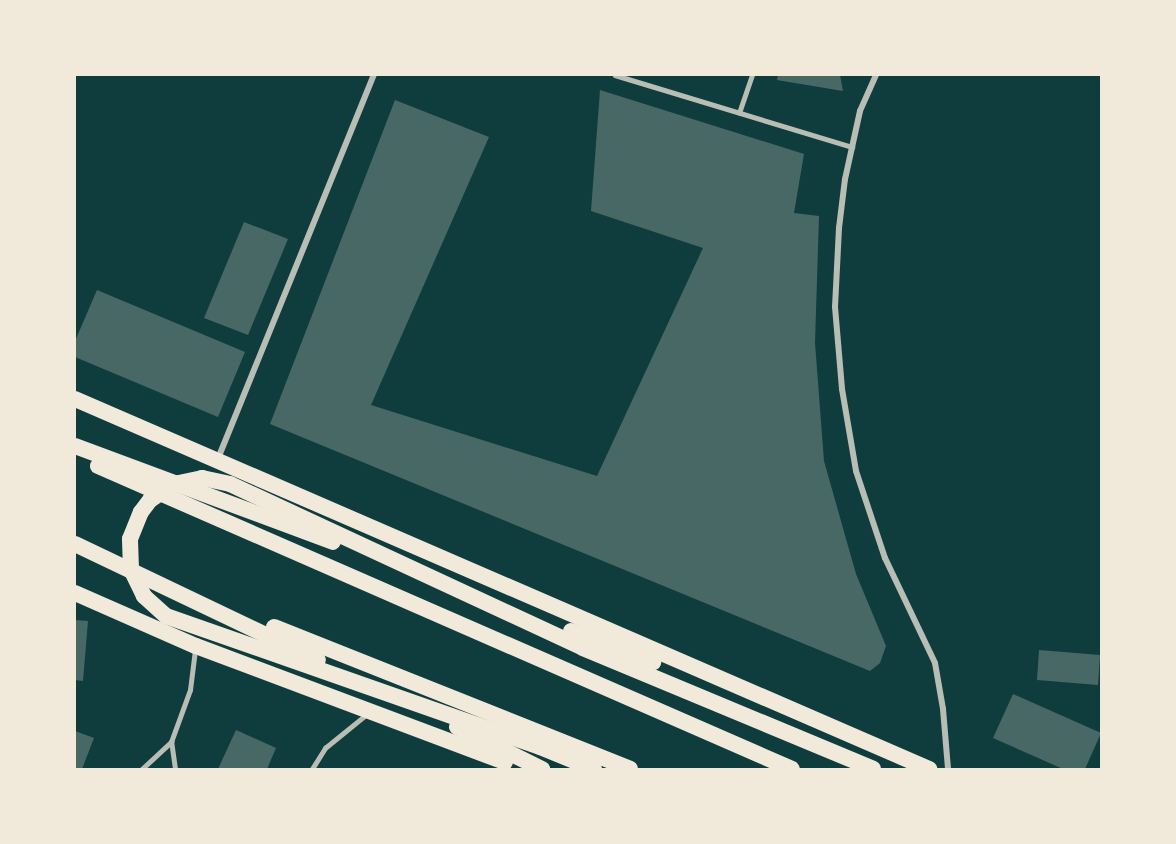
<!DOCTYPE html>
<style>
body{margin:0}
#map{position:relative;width:1176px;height:844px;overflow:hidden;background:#0f3d3e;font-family:Cabin,sans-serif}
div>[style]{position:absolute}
.building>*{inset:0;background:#486865}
.service>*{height:4.5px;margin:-2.25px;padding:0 2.25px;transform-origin:2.25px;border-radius:2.25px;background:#b8beb3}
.minor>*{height:6px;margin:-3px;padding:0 3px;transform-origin:3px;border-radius:3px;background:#b8beb3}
.trunk>*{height:16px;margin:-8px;padding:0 8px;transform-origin:8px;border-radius:8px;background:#f1e9da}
span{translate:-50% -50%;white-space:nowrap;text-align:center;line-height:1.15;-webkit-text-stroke:4.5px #f1e9da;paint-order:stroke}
.frame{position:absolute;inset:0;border:76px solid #f1e9da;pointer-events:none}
</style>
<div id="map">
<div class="building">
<i style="clip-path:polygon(778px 75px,840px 75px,843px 91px,777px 80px)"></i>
<i style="clip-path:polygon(600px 90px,804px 154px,794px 213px,819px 216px,815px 343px,824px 461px,856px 574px,886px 646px,880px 663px,870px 671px,270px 424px,395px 100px,489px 137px,371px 405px,597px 476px,703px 248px,591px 211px)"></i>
<i style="clip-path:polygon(244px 222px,288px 239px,248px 335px,204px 318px)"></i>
<i style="clip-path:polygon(97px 290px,245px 352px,218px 417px,75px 357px,75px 341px)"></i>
<i style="clip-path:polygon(75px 620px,88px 621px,83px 681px,75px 680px)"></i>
<i style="clip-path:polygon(1039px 650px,1100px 655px,1098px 685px,1037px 680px)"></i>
<i style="clip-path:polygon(1013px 694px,1101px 733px,1085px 769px,1063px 769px,993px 738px)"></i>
<i style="clip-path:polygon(236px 730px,276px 748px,267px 769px,218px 769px)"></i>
<i style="clip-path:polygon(75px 731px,94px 738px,82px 769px,75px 769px)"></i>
</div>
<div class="service">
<i style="left:615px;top:75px;width:248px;rotate:16.9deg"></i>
<i style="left:739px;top:113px;width:40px;rotate:-71.1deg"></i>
<i style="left:142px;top:769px;width:40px;rotate:-43deg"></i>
<i style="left:175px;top:769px;width:27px;rotate:-98deg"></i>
<i style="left:171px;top:742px;width:55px;rotate:-69.9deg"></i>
<i style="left:190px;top:690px;width:40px;rotate:-82.9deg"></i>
<i style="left:312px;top:769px;width:25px;rotate:-58deg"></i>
<i style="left:325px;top:748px;width:54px;rotate:-39deg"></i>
</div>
<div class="minor">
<i style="left:876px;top:75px;width:39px;rotate:114deg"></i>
<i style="left:860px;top:111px;width:70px;rotate:102.4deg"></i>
<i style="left:845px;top:179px;width:49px;rotate:97deg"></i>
<i style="left:839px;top:228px;width:79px;rotate:92.9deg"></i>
<i style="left:835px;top:307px;width:82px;rotate:85.1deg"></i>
<i style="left:842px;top:389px;width:83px;rotate:80.3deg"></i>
<i style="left:856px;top:471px;width:92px;rotate:71.6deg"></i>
<i style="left:885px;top:558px;width:116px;rotate:64.5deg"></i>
<i style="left:935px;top:663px;width:47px;rotate:80.1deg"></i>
<i style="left:943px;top:709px;width:60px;rotate:85.2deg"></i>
<i style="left:217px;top:461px;width:417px;rotate:-67.9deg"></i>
</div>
<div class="trunk">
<i style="left:75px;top:399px;width:931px;rotate:23.42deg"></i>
<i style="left:75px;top:446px;width:275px;rotate:20.4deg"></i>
<i style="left:98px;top:466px;width:757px;rotate:23.59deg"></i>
<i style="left:75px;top:544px;width:269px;rotate:25.5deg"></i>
<i style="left:75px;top:593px;width:132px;rotate:23.7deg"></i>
<i style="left:196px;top:646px;width:330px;rotate:20.6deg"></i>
<i style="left:274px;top:627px;width:383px;rotate:21.7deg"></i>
<i style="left:571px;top:631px;width:88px;rotate:20.7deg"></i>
<i style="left:457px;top:727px;width:95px;rotate:26.3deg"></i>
<i style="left:594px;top:769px;width:58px;rotate:-157.8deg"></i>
<i style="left:540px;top:747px;width:396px;rotate:-160.7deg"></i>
<i style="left:166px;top:616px;width:30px;rotate:-138deg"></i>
<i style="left:144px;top:596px;width:30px;rotate:-116deg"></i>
<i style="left:131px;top:569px;width:30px;rotate:-92deg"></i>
<i style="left:130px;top:539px;width:29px;rotate:-68deg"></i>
<i style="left:141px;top:512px;width:15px;rotate:-53deg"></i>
<i style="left:150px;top:500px;width:29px;rotate:-34deg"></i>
<i style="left:174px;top:484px;width:29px;rotate:-12deg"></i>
<i style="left:202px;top:478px;width:29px;rotate:12deg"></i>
<i style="left:230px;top:484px;width:389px;rotate:24.9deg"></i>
<i style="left:583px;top:648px;width:314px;rotate:22.6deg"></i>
</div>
<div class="frame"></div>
</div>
